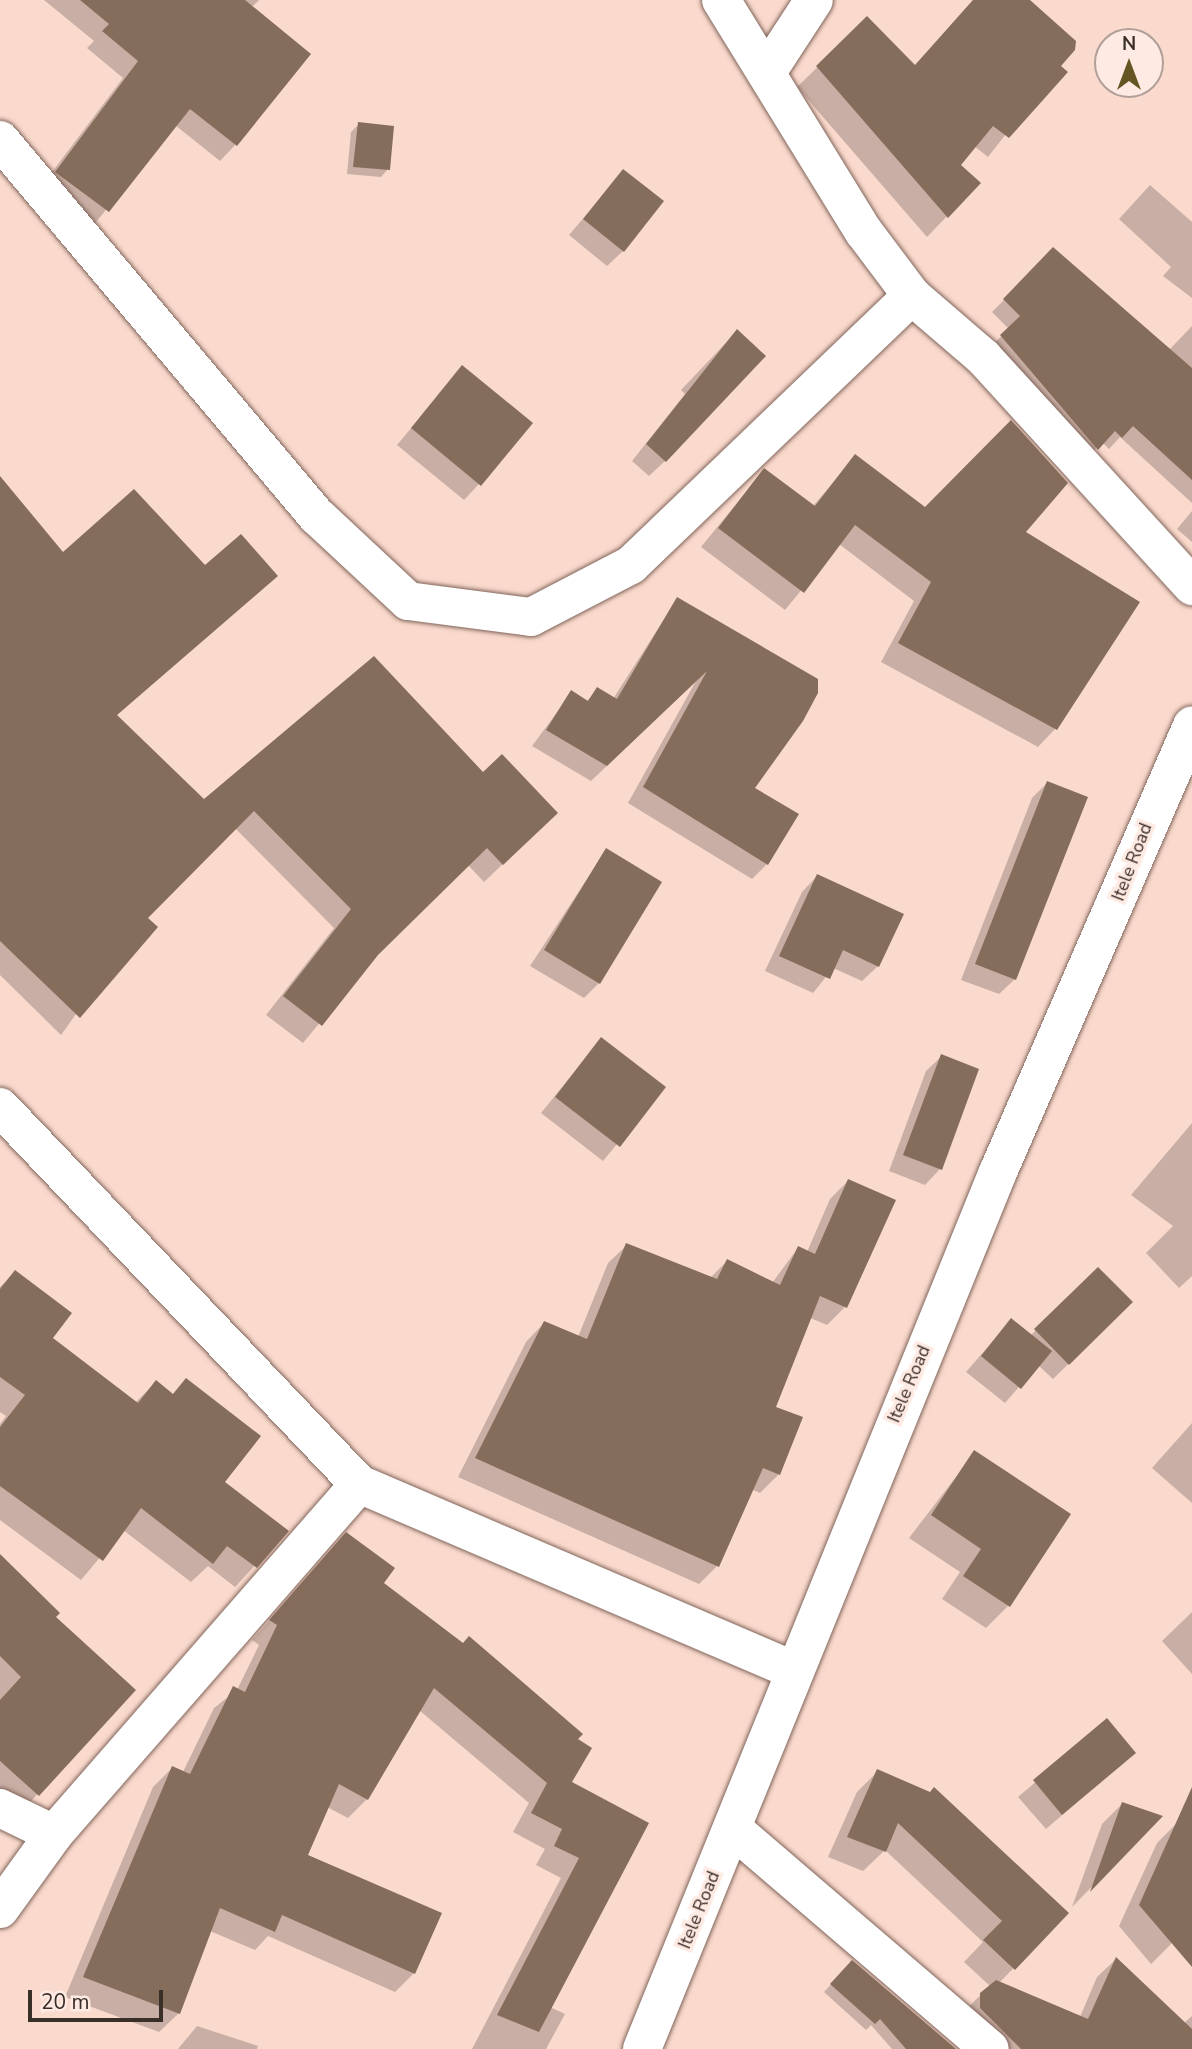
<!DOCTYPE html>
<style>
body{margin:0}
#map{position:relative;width:1192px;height:2049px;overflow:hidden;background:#fadacd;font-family:"Nunito Sans",sans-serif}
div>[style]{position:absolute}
.shadow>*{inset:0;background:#0003}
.building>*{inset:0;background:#856d5b}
.roads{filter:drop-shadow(0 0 2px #81655b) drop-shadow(0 0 2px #81655b)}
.minor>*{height:38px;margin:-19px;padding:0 19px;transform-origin:19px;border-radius:19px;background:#fff}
span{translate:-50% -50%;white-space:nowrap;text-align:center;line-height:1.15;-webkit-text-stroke:7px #feeae2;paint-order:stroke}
.street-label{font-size:18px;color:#3a2e29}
.north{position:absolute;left:1094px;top:28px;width:70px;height:70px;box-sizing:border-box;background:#feeae2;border:2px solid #b09f98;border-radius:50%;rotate:0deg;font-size:19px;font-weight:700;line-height:28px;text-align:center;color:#3a2e29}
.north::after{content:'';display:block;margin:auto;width:24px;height:32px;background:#645522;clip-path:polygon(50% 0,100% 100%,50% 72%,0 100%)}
.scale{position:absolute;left:28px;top:1990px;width:135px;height:32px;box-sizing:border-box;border:4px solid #3a2e29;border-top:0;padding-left:9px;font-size:21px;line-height:24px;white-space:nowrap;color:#3a2e29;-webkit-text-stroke:5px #feeae2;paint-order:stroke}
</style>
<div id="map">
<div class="shadow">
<i style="clip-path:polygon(44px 0,259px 0,252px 7px,236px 144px,220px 161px,175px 125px,92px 227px,40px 188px,123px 78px,87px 48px,94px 41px)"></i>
<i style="clip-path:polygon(973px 0,1028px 0,1059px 66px,988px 157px,974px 146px,959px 165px,979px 183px,927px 237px,797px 87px,867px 19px,914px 67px)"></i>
<i style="clip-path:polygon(359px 124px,388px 169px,381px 177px,347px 174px,351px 132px)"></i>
<i style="clip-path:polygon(623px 172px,623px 251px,607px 266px,569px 235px)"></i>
<i style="clip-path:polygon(1150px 185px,1192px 222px,1192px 298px,1163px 276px,1171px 267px,1119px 219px)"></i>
<i style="clip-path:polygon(1054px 250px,1169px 350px,1192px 326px,1192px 503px,1120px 437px,1109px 449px,1102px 442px,1085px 460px,989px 348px,1009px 329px,992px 312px)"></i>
<i style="clip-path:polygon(737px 331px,665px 461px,649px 476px,632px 461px,685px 394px,681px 390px)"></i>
<i style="clip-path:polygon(462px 367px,479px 484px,464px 500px,397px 445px)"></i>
<i style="clip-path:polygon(855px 457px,925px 509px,1023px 533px,1056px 728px,1038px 747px,881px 662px,914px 601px,839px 544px,785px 610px,701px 547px,764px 470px,813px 506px)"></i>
<i style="clip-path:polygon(0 479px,63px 555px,275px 576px,116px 716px,204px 802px,537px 831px,484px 882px,467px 864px,376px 955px,303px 1043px,266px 1015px,334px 928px,234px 827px,145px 918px,61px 1035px,0 975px)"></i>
<i style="clip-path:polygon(1192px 511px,1192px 542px,1177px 529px)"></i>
<i style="clip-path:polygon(677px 599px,801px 720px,752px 788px,767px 864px,752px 879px,628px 803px,696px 681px,591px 781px,532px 746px,572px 692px,586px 702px,598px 689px,613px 699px)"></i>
<i style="clip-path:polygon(1047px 783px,1015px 979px,999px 994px,961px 980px,1032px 798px)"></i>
<i style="clip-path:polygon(606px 850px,599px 983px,584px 998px,530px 966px)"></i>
<i style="clip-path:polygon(817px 876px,878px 966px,862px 981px,833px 968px,813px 993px,765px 971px,802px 892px)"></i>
<i style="clip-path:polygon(601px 1039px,663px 1088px,603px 1161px,541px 1113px)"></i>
<i style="clip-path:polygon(942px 1056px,940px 1169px,925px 1185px,889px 1171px,926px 1071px)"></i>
<i style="clip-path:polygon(1192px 1123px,1192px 1276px,1179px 1288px,1146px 1253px,1173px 1226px,1131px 1195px)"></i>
<i style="clip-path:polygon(848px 1181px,845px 1307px,827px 1325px,808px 1317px,774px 1408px,779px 1474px,760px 1493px,751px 1489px,717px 1566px,699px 1584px,458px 1477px,526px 1342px,544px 1323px,578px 1337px,608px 1263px,627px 1245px,710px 1278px,727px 1261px,772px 1283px,798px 1248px,807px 1252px,830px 1199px)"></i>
<i style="clip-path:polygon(1098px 1269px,1131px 1302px,1053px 1379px,1038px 1365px,1005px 1403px,966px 1372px,1011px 1320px,1030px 1336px)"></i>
<i style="clip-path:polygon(15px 1272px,51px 1338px,135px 1403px,156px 1382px,172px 1395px,186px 1381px,223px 1483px,286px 1532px,235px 1587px,208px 1566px,191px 1582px,123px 1530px,81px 1580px,0 1520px,0 1424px,6px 1416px,0 1412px,0 1287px)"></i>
<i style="clip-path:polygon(1192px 1423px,1192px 1503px,1152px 1468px)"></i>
<i style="clip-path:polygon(975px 1452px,1008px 1606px,986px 1628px,942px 1599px,960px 1572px,909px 1538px)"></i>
<i style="clip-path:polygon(347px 1534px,381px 1583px,575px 1740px,569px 1783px,647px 1824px,550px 2007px,565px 2014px,546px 2049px,472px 2049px,561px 1878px,536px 1865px,545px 1849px,513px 1832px,529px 1803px,419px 1710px,367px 1799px,348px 1818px,327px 1807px,306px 1856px,414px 1973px,395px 1992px,268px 1936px,255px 1950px,210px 1931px,179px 2013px,159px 2032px,65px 1997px,153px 1787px,172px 1768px,183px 1772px,214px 1708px,237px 1690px,259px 1645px,252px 1640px)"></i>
<i style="clip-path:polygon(0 1556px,53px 1617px,134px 1690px,18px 1815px,0 1798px)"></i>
<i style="clip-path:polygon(1192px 1612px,1192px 1674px,1162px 1641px)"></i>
<i style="clip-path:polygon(1107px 1721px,1134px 1753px,1046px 1829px,1018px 1797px)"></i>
<i style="clip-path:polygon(878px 1771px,1067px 1913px,999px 1983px,1080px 2017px,1097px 1977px,1116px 1959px,1184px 2023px,1192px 2016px,1192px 2049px,984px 2049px,962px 2013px,990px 1986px,964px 1962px,983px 1942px,885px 1850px,863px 1871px,828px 1857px,857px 1792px)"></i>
<i style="clip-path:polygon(1122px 1804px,1160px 1817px,1072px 1907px,1102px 1824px)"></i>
<i style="clip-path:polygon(1177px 1823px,1192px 1828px,1190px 1902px,1171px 1944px,1151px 1964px,1119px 1926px,1157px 1843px)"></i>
<i style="clip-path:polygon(845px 1969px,939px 2049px,892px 2049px,871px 2025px,866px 2030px,824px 1992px)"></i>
<i style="clip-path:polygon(197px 2026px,258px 2046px,257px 2049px,178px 2049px)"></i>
</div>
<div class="building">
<i style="clip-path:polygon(80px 0,245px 0,311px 54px,237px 146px,190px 109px,109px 212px,55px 172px,138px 61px,102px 31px,109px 24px)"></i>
<i style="clip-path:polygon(973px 0,1030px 0,1076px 41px,1075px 50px,1061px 66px,1068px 72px,1009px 138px,993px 126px,961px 165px,981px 183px,948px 218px,816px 66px,867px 16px,915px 65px)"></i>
<i style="clip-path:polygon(358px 122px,394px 126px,390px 170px,353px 167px)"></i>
<i style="clip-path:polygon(623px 169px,664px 201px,624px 252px,583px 219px)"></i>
<i style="clip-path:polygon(1053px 247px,1192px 368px,1192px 480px,1133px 426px,1122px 438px,1115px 431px,1098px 450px,1000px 335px,1020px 316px,1003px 299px)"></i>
<i style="clip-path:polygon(737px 329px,766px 356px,666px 462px,646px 444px)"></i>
<i style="clip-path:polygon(462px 365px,533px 423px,481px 486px,411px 428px)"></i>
<i style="clip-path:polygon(1011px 420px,1068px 483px,1026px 532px,1140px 602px,1057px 730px,898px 643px,931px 582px,855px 525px,804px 593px,718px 528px,764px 468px,815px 506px,855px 454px,925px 507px)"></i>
<i style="clip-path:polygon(0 476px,63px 552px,134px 489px,205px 565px,241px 534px,278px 576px,117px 715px,204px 799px,374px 656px,483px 772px,502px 754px,558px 813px,503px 865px,487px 848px,378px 955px,322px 1026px,283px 996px,351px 909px,254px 811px,148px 918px,158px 927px,80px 1018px,0 941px)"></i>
<i style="clip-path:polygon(677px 597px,818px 679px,818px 693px,803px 721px,755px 788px,799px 814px,768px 865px,643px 787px,707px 671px,607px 766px,546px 730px,571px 690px,588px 701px,597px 687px,617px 699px)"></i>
<i style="clip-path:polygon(1047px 781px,1088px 797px,1016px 980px,975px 964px)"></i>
<i style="clip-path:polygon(606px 848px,662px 882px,600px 984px,544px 950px)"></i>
<i style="clip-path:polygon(817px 874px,904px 914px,879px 967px,843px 950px,830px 979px,779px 956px)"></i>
<i style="clip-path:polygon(601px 1037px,666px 1087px,620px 1147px,555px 1097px)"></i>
<i style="clip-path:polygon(941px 1054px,979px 1069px,942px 1170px,903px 1155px)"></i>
<i style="clip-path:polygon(848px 1179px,896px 1200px,847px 1308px,820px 1296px,776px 1407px,803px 1417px,780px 1475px,763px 1468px,719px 1567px,475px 1458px,544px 1321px,587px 1339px,626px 1243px,717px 1279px,727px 1259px,780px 1285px,798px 1246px,815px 1254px)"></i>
<i style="clip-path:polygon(1098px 1267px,1133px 1302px,1069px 1365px,1034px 1329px)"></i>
<i style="clip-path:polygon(15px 1270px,72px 1313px,53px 1338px,138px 1403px,156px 1380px,173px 1394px,186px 1378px,261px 1436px,225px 1482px,289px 1531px,257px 1568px,227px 1546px,213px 1564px,141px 1508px,103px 1561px,0 1486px,0 1427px,25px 1395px,0 1377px,0 1289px)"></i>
<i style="clip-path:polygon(1011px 1318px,1052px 1351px,1021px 1389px,981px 1356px)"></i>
<i style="clip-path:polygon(974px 1450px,1071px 1514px,1010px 1607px,963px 1576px,981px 1549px,931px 1515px)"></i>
<i style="clip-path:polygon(346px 1532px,395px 1568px,384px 1583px,463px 1643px,469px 1636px,583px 1734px,578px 1739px,592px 1748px,572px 1782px,649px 1823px,539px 2032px,497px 2015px,579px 1858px,554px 1846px,562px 1829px,531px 1813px,547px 1783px,434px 1688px,368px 1800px,339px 1784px,308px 1855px,442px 1913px,415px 1974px,282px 1915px,275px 1932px,220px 1908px,180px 2014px,83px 1977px,172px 1766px,190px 1774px,233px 1686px,245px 1692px,277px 1625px,269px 1620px)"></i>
<i style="clip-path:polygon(0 1554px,60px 1613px,56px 1617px,136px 1690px,39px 1796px,0 1761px,0 1700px,21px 1677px,0 1656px)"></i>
<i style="clip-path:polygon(1107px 1718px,1136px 1753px,1062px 1815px,1033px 1780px)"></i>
<i style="clip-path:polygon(877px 1769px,930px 1792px,934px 1787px,1069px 1913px,1015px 1970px,983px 1940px,1002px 1921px,898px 1823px,886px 1852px,847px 1837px)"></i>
<i style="clip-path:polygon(1192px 1787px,1192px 1967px,1139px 1905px)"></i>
<i style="clip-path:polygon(1122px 1802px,1163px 1816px,1090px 1892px)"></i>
<i style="clip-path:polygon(1116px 1957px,1192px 2029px,1192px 2049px,1021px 2049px,980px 2008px,980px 1993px,996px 1980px,1088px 2019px)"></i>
<i style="clip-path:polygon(852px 1960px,956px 2049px,906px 2049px,880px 2019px,875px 2024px,830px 1984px)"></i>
</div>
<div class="roads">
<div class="minor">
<i style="left:721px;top:0;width:273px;rotate:58.4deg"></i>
<i style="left:864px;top:232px;width:80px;rotate:53.1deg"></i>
<i style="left:912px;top:296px;width:95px;rotate:40.7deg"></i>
<i style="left:984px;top:358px;width:309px;rotate:47.6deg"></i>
<i style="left:769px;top:69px;width:82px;rotate:-56.9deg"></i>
<i style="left:0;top:140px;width:493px;rotate:49.9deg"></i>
<i style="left:318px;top:517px;width:123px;rotate:43deg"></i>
<i style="left:408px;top:601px;width:124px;rotate:7.4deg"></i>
<i style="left:531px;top:617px;width:113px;rotate:-27.5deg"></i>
<i style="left:631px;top:565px;width:389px;rotate:-43.8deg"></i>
<i style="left:0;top:1107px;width:521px;rotate:46.4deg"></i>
<i style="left:359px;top:1484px;width:470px;rotate:23.2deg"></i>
<i style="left:0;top:1808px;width:60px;rotate:25.7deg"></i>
<i style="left:733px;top:1829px;width:338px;rotate:40.6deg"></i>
<i style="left:0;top:1909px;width:92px;rotate:-54.2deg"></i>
<i style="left:54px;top:1834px;width:464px;rotate:-48.9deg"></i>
<i style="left:642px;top:2049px;width:947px;rotate:-67.91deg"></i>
<i style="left:998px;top:1172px;width:487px;rotate:-66.5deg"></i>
</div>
</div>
<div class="street-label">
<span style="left:1132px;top:862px;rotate:-69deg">Itele Road</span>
<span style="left:909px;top:1384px;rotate:-67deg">Itele Road</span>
<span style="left:699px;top:1910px;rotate:-68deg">Itele Road</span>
</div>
<div class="north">N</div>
<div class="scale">20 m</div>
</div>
